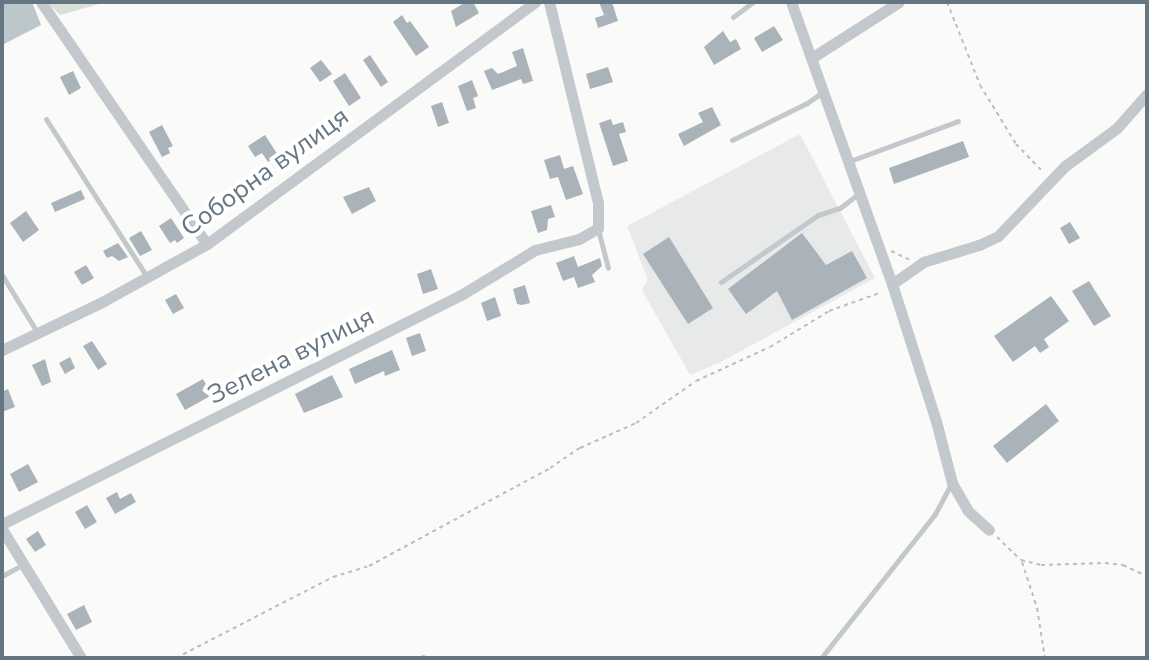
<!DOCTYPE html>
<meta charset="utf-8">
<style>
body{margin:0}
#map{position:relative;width:1149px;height:660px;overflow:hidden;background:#fafaf8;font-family:"Nunito Sans",sans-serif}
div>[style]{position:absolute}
.built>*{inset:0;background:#e8e9e9}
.green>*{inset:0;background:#dadfd7}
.water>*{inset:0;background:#bbc7cb}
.building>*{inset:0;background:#aab3b9}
.path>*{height:2px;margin-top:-1px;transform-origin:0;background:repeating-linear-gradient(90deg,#bbbfc2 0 4px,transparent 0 8px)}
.lane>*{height:5px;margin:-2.5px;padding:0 2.5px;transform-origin:2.5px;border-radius:2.5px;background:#c3c8cc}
.street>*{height:11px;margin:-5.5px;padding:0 5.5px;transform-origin:5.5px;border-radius:5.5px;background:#c3c8cc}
span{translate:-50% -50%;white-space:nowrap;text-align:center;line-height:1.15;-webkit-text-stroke:8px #fff;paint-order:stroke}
.street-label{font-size:26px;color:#657683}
.frame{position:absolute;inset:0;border:4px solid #657683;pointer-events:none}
</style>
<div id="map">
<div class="built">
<i style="clip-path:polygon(800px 134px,875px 278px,719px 363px,690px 375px,642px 290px,648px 280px,627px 226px)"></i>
</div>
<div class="green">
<i style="clip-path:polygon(47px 2px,106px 2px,60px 15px)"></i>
</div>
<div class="water">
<i style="clip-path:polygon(2px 2px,32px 2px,41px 25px,2px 45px)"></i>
</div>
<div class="building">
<i style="clip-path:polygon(466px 2px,473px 2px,479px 13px,456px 27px,451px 11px)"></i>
<i style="clip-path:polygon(599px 2px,612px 2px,618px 21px,598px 28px,595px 18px,604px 15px)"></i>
<i style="clip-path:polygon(402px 15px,407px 23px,410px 21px,429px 47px,416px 56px,393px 22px)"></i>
<i style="clip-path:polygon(774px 26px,783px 40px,762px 52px,754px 38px)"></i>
<i style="clip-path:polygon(723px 31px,730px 42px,736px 39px,741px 49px,714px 65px,704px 47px)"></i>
<i style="clip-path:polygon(523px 48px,533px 81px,523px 84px,521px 79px,492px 90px,484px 71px,492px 68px,498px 74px,517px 66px,512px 52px)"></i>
<i style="clip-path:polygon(370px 55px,388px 82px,381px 87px,363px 60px)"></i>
<i style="clip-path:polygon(321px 60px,332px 74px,320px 82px,310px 68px)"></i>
<i style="clip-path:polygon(608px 67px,613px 82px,590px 89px,586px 74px)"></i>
<i style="clip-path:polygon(73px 71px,81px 88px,69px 95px,60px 77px)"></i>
<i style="clip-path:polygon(345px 73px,361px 98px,349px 106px,333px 81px)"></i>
<i style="clip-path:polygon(472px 80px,478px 96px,473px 98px,476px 108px,467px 111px,458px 86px)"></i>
<i style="clip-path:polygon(442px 102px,449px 123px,438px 127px,431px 106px)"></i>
<i style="clip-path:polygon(712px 107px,721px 125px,684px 146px,678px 134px,703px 122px,698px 113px)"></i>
<i style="clip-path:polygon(611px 119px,613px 125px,623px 122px,626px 132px,619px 134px,628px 161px,613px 166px,599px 123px)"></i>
<i style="clip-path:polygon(162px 125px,173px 146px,168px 148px,170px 153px,162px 157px,149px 132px)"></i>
<i style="clip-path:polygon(265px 135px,278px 155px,268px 162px,262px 153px,255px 157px,248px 146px)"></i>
<i style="clip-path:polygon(963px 141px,969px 157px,894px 184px,889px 168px)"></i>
<i style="clip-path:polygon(560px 155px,564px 169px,573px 166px,583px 194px,566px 200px,558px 177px,550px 179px,544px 160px)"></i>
<i style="clip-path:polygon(369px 187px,376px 201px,352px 214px,343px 197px)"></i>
<i style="clip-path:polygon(81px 190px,85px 199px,55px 212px,51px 203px)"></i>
<i style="clip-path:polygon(551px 205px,555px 217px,548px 219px,547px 230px,538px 233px,531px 211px)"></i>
<i style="clip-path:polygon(26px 211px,39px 230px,23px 242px,10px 223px)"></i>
<i style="clip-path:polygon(171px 218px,184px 238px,177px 243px,175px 240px,170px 243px,159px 226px)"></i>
<i style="clip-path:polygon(1070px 222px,1080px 238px,1069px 244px,1060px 228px)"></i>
<i style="clip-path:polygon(141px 231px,152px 250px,140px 256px,129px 238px)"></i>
<i style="clip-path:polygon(802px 233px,826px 265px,852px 251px,867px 278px,792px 320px,777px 291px,746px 314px,728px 289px)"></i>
<i style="clip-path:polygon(669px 237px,713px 308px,688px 324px,643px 254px)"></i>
<i style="clip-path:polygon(118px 243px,128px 257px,119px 261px,112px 256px,107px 258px,103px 251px)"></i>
<i style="clip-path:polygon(574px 256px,578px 267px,600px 258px,602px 266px,592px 275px,595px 282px,578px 288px,574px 277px,563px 281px,556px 263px)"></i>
<i style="clip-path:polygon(86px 265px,94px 278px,82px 285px,74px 272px)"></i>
<i style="clip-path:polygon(431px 269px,438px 289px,423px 294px,417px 274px)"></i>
<i style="clip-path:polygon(1089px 281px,1111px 316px,1094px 326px,1072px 291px)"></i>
<i style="clip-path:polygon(525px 285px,530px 303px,522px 305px,517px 304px,513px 289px)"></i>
<i style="clip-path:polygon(176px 294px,184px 308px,173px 314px,165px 300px)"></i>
<i style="clip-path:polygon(1051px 296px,1069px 321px,1044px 339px,1049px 347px,1040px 353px,1035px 346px,1013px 362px,994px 336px)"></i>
<i style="clip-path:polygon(495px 297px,501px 316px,487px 321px,481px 303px)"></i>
<i style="clip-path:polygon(420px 333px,426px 351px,412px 356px,406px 338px)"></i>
<i style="clip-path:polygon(92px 341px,107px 364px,98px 370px,83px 346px)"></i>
<i style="clip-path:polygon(392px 350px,400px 370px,385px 376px,384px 371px,355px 384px,349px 369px)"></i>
<i style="clip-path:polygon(70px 357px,75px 368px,65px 374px,59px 363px)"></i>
<i style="clip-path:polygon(45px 359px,51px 382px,42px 386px,32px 365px)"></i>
<i style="clip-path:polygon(332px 375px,343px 397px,304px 413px,295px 394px)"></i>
<i style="clip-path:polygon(203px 379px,212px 395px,185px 410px,176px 394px)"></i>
<i style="clip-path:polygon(8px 389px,15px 407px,2px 412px,2px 392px)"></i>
<i style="clip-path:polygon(1046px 404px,1059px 421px,1007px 463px,993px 446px)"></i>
<i style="clip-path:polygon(28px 464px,38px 482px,19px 492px,10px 474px)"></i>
<i style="clip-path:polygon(117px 492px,120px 499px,131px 493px,136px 502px,115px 514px,106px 498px)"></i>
<i style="clip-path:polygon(87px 505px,97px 522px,85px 529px,75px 512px)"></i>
<i style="clip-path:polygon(38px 531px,46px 545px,35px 552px,26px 539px)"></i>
<i style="clip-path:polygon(84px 605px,92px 622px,76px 630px,67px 614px)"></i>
</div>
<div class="path">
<i style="left:947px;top:2px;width:89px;rotate:68.3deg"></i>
<i style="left:980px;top:85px;width:69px;rotate:58.6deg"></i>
<i style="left:1016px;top:144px;width:40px;rotate:46deg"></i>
<i style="left:891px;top:251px;width:21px;rotate:25deg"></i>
<i style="left:997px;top:537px;width:33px;rotate:44deg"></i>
<i style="left:1021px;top:560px;width:21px;rotate:14deg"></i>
<i style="left:1041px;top:565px;width:64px;rotate:-1.8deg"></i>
<i style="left:1105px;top:563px;width:18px;rotate:6deg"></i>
<i style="left:1123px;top:565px;width:26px;rotate:25deg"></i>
<i style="left:1022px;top:562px;width:48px;rotate:71.9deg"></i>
<i style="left:1037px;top:608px;width:51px;rotate:80.9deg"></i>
<i style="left:176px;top:658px;width:177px;rotate:-27.3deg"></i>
<i style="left:333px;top:577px;width:38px;rotate:-17deg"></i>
<i style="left:369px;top:566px;width:206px;rotate:-28.4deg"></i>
<i style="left:550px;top:468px;width:36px;rotate:-34deg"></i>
<i style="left:580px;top:448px;width:61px;rotate:-24.1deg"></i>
<i style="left:636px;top:423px;width:73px;rotate:-35deg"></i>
<i style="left:696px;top:381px;width:81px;rotate:-24.7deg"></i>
<i style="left:770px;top:347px;width:69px;rotate:-31.4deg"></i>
<i style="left:829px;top:311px;width:56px;rotate:-19.7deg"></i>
</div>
<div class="lane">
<i style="left:733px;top:17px;width:25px;rotate:-37deg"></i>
<i style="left:46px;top:119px;width:188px;rotate:57.4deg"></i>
<i style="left:732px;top:140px;width:84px;rotate:-26.3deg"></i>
<i style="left:807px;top:103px;width:19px;rotate:-35deg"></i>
<i style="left:850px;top:161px;width:115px;rotate:-20.3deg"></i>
<i style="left:598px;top:229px;width:40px;rotate:75.6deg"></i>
<i style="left:2px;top:275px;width:67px;rotate:58.4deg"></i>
<i style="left:721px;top:282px;width:118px;rotate:-34.6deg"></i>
<i style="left:818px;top:215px;width:23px;rotate:-18deg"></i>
<i style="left:840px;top:208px;width:24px;rotate:-38deg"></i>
<i style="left:2px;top:576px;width:23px;rotate:-29deg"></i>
<i style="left:423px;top:657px;width:1px;rotate:45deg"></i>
<i style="left:821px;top:658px;width:184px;rotate:-51.6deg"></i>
<i style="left:935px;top:514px;width:34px;rotate:-62deg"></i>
</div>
<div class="street">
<i style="left:41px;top:2px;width:293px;rotate:55.6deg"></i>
<i style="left:791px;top:2px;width:300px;rotate:70.3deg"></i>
<i style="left:892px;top:284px;width:144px;rotate:72.2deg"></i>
<i style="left:936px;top:421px;width:64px;rotate:75.5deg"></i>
<i style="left:952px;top:483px;width:32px;rotate:60deg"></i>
<i style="left:968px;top:511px;width:28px;rotate:42deg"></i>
<i style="left:813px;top:57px;width:102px;rotate:-32.6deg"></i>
<i style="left:892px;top:284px;width:38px;rotate:-35deg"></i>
<i style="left:923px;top:262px;width:59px;rotate:-16.9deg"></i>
<i style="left:979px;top:245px;width:21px;rotate:-25deg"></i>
<i style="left:998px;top:236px;width:97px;rotate:-46.3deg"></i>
<i style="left:1065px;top:166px;width:64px;rotate:-36.2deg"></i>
<i style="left:1117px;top:128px;width:45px;rotate:-48.6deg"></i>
<i style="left:2px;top:350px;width:111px;rotate:-25.6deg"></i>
<i style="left:102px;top:302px;width:120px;rotate:-28.9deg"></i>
<i style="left:207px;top:244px;width:408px;rotate:-36.4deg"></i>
<i style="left:2px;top:524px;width:513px;rotate:-26.52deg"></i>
<i style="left:461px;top:295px;width:87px;rotate:-31.3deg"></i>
<i style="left:535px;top:250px;width:45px;rotate:-14deg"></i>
<i style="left:579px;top:239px;width:22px;rotate:-30deg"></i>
<i style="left:598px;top:228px;width:25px;rotate:-90deg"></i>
<i style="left:598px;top:203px;width:207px;rotate:-103.7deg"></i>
<i style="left:2px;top:529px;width:151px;rotate:58.5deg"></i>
</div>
<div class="street-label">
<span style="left:265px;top:172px;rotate:-36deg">Соборна вулиця</span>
<span style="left:291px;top:356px;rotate:-27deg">Зелена вулиця</span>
</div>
<div class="frame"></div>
</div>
